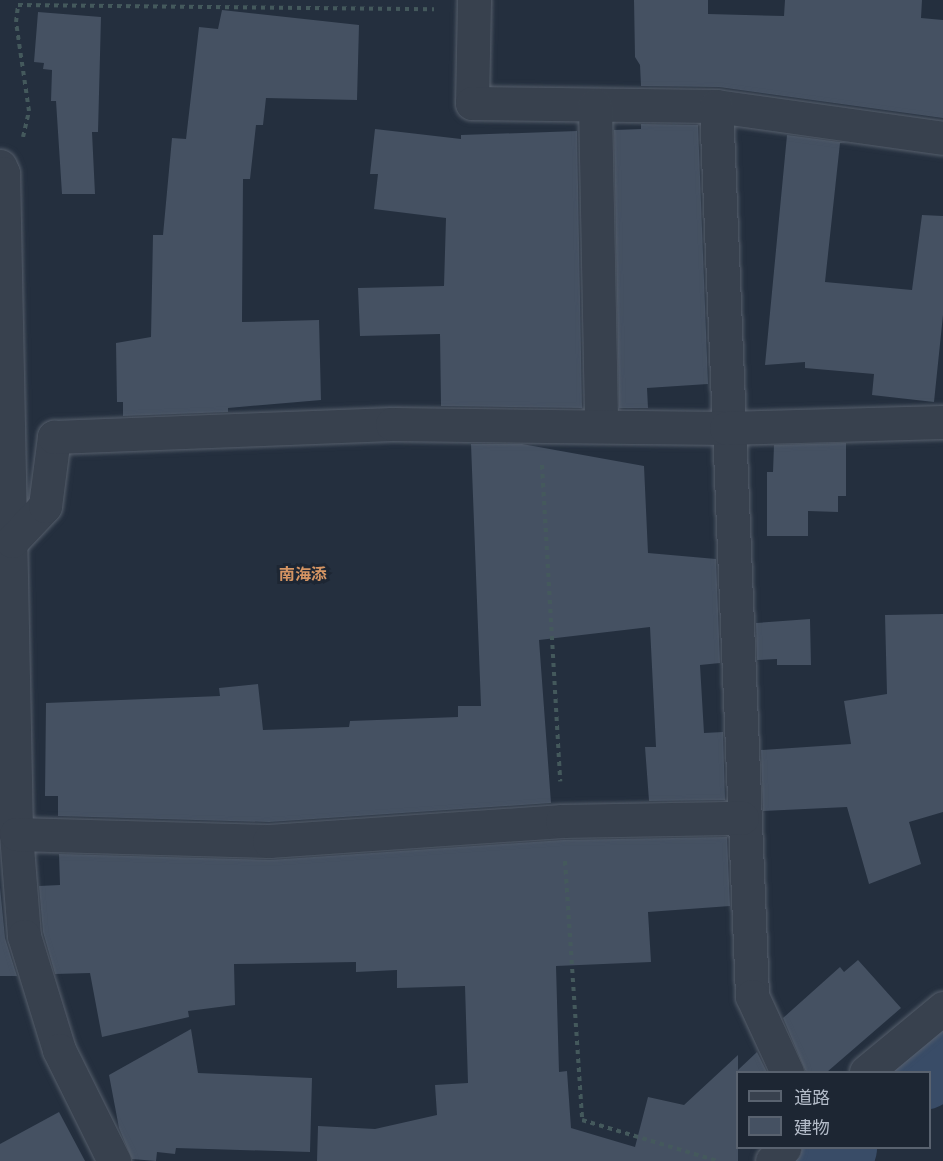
<!DOCTYPE html>
<meta charset="utf-8">
<style>
body{margin:0}
#map{position:relative;width:943px;height:1161px;overflow:hidden;background:#242f3e;font-family:"Asap Condensed","Noto Sans JP",sans-serif}
div>[style]{position:absolute}
.river>*{height:76px;margin:-38px;padding:0 38px;transform-origin:38px;border-radius:38px;background:#394c67}
.building>*{inset:0;background:#455162}
.path>*{height:4px;margin-top:-2px;transform-origin:0;background:repeating-linear-gradient(90deg,#44595c 0 4.5px,transparent 0 9px)}
.roads{filter:drop-shadow(0 0 2px #565f6c) drop-shadow(0 0 2px #565f6c)}
.minor>*{height:33px;margin:-16.5px;padding:0 16.5px;transform-origin:16.5px;border-radius:16.5px;background:#38414e}
span{translate:-50% -50%;white-space:nowrap;text-align:center;line-height:1.15;-webkit-text-stroke:6px #1d2633;paint-order:stroke}
.neighbourhood-label{font-size:16px;color:#d59563;font-weight:700}
.legend{position:absolute;left:736px;top:1071px;width:195px;height:78px;box-sizing:border-box;background:#1d2633;border:2px solid #59626f;margin:0;padding:8px 10px;list-style:none;font-size:18px;color:#b4bcc9}
.legend li{display:flex;align-items:center;gap:12px;height:30px}
.legend b{width:30px;border:2px solid #59626f}
</style>
<div id="map">
<div class="river">
<i style="left:923px;top:1072px;width:26px;rotate:-40deg"></i>
<i style="left:832px;top:1161px;width:15px;rotate:-62deg"></i>
</div>
<div class="building">
<i style="clip-path:polygon(634px 0,708px 0,708px 14px,784px 16px,785px 0,922px 0,921px 18px,943px 20px,943px 118px,719px 87px,641px 86px,640px 65px,635px 57px)"></i>
<i style="clip-path:polygon(222px 10px,359px 25px,357px 100px,266px 98px,263px 125px,256px 125px,250px 179px,243px 179px,242px 322px,319px 320px,321px 400px,228px 408px,228px 412px,123px 416px,123px 402px,117px 402px,116px 343px,151px 337px,153px 235px,163px 235px,172px 138px,186px 139px,199px 27px,218px 29px)"></i>
<i style="clip-path:polygon(38px 12px,101px 17px,98px 132px,92px 132px,95px 194px,62px 194px,56px 101px,51px 101px,52px 70px,43px 69px,44px 63px,34px 62px)"></i>
<i style="clip-path:polygon(641px 124px,698px 125px,708px 384px,647px 388px,648px 408px,619px 408px,614px 130px,641px 129px)"></i>
<i style="clip-path:polygon(375px 129px,461px 139px,461px 135px,577px 131px,582px 408px,441px 406px,440px 334px,360px 336px,358px 288px,444px 286px,446px 218px,374px 209px,378px 174px,370px 174px)"></i>
<i style="clip-path:polygon(787px 135px,847px 143px,840px 143px,825px 282px,912px 290px,922px 215px,943px 216px,943px 315px,934px 402px,872px 395px,874px 374px,805px 368px,805px 362px,765px 365px)"></i>
<i style="clip-path:polygon(846px 443px,846px 496px,838px 496px,838px 512px,808px 511px,808px 536px,767px 536px,767px 472px,773px 472px,774px 445px)"></i>
<i style="clip-path:polygon(471px 444px,522px 444px,644px 466px,648px 553px,716px 559px,720px 663px,700px 665px,704px 733px,723px 732px,725px 800px,649px 801px,645px 747px,656px 747px,650px 627px,539px 640px,551px 803px,269px 822px,58px 816px,58px 796px,45px 796px,46px 703px,220px 696px,219px 688px,258px 684px,263px 730px,349px 727px,350px 721px,458px 717px,458px 706px,481px 706px)"></i>
<i style="clip-path:polygon(943px 614px,943px 812px,909px 822px,921px 864px,869px 884px,847px 807px,763px 811px,761px 750px,851px 744px,844px 701px,887px 694px,885px 615px)"></i>
<i style="clip-path:polygon(810px 619px,811px 665px,777px 665px,777px 659px,757px 660px,756px 623px)"></i>
<i style="clip-path:polygon(727px 837px,730px 906px,648px 912px,651px 962px,556px 966px,559px 1072px,567px 1071px,571px 1128px,635px 1147px,648px 1097px,684px 1105px,738px 1055px,738px 1070px,757px 1052px,767px 1072px,738px 1072px,738px 1161px,317px 1161px,318px 1126px,375px 1129px,437px 1115px,435px 1085px,468px 1083px,465px 986px,397px 988px,397px 970px,356px 972px,356px 962px,234px 964px,235px 1005px,188px 1011px,189px 1017px,102px 1037px,90px 973px,55px 974px,43px 932px,39px 886px,60px 885px,59px 854px,270px 860px,563px 840px)"></i>
<i style="clip-path:polygon(0 887px,5px 938px,17px 976px,0 976px)"></i>
<i style="clip-path:polygon(858px 960px,901px 1008px,827px 1072px,806px 1072px,783px 1018px,840px 967px,844px 972px)"></i>
<i style="clip-path:polygon(191px 1029px,198px 1073px,312px 1078px,310px 1152px,176px 1148px,175px 1154px,157px 1152px,156px 1161px,132px 1159px,119px 1128px,109px 1075px)"></i>
<i style="clip-path:polygon(59px 1112px,85px 1161px,0 1161px,0 1144px)"></i>
</div>
<div class="path">
<i style="left:23px;top:137px;width:27px;rotate:-77deg"></i>
<i style="left:29px;top:111px;width:90px;rotate:-98.3deg"></i>
<i style="left:16px;top:22px;width:17px;rotate:-83deg"></i>
<i style="left:18px;top:5px;width:416px;rotate:0.6deg"></i>
<i style="left:542px;top:465px;width:317px;rotate:86.7deg"></i>
<i style="left:565px;top:861px;width:260px;rotate:86.2deg"></i>
<i style="left:582px;top:1120px;width:142px;rotate:16.8deg"></i>
</div>
<div class="roads">
<div class="minor">
<i style="left:474px;top:0;width:103px;rotate:91.1deg"></i>
<i style="left:472px;top:103px;width:244px;rotate:0.7deg"></i>
<i style="left:716px;top:106px;width:229px;rotate:8deg"></i>
<i style="left:595px;top:105px;width:321px;rotate:88.9deg"></i>
<i style="left:716px;top:106px;width:891px;rotate:87.68deg"></i>
<i style="left:752px;top:996px;width:84px;rotate:65.3deg"></i>
<i style="left:0;top:166px;width:8px;rotate:67deg"></i>
<i style="left:3px;top:173px;width:661px;rotate:88.87deg"></i>
<i style="left:16px;top:834px;width:102px;rotate:85.5deg"></i>
<i style="left:24px;top:936px;width:119px;rotate:72.9deg"></i>
<i style="left:59px;top:1050px;width:124px;rotate:63.6deg"></i>
<i style="left:12px;top:541px;width:48px;rotate:-46.7deg"></i>
<i style="left:45px;top:506px;width:70px;rotate:-82.6deg"></i>
<i style="left:54px;top:437px;width:338px;rotate:-2.2deg"></i>
<i style="left:392px;top:424px;width:334px;rotate:0.7deg"></i>
<i style="left:726px;top:428px;width:217px;rotate:-1.6deg"></i>
<i style="left:16px;top:834px;width:253px;rotate:1.6deg"></i>
<i style="left:269px;top:841px;width:294px;rotate:-3.9deg"></i>
<i style="left:562px;top:821px;width:180px;rotate:-1deg"></i>
<i style="left:866px;top:1072px;width:100px;rotate:-39.7deg"></i>
<i style="left:772px;top:1161px;width:18px;rotate:-47deg"></i>
</div>
</div>
<div class="neighbourhood-label">
<span style="left:303px;top:574px">南海添</span>
</div>
<ul class="legend">
<li><b style="height:8px;background:#38414e"></b>道路</li>
<li><b style="height:16px;background:#455162"></b>建物</li>
</ul>
</div>
